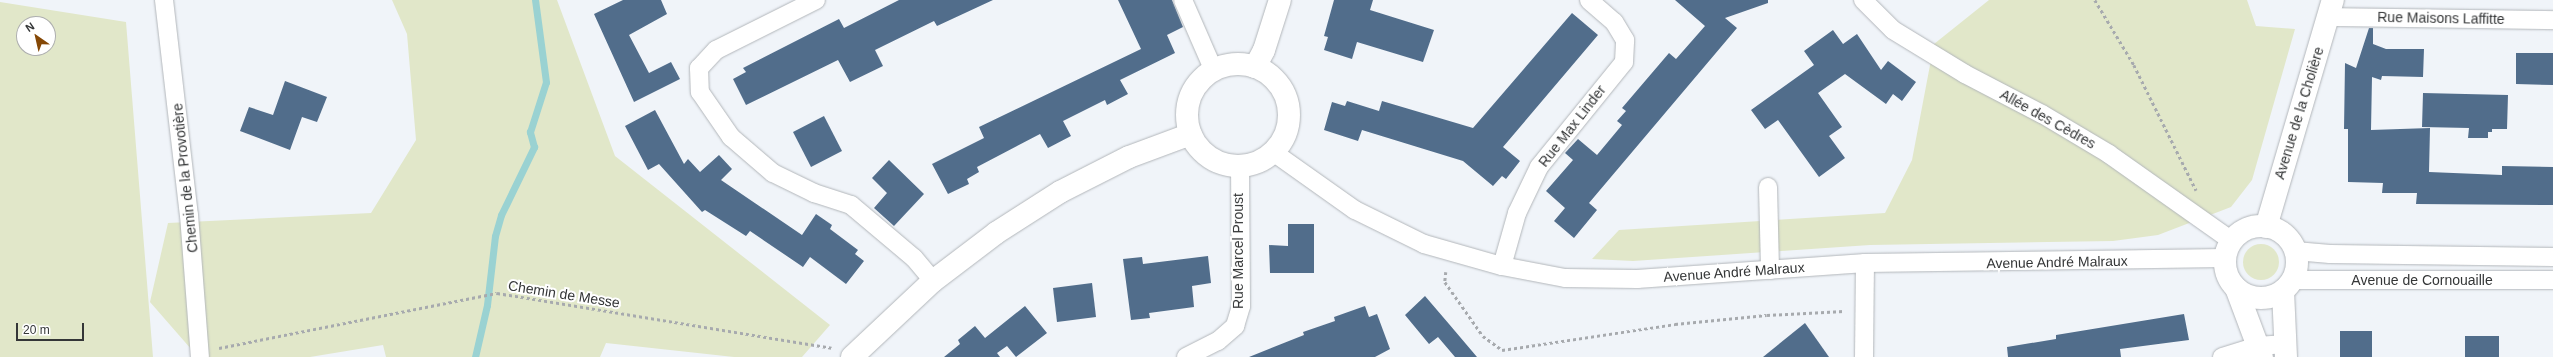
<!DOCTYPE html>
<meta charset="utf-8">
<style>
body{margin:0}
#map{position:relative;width:2553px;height:357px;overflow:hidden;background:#f0f4f9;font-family:Helvetica,sans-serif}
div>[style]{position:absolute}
.green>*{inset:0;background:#e1e7c9}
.round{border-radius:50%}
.stream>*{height:7px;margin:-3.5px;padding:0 3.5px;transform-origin:3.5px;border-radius:3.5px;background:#9ad2d2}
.building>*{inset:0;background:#516d8b}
.path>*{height:2.5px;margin-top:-1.25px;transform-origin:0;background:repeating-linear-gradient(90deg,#a7aaae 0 3px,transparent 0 6px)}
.roads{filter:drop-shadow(0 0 1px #b2b6ba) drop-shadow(0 0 1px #b2b6ba)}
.street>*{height:18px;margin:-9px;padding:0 9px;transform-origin:9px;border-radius:9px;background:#fff}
.secondary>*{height:22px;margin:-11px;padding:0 11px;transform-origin:11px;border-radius:11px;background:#fff}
.secondary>.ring{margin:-11px;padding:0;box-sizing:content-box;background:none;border:22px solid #fff;border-radius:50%}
span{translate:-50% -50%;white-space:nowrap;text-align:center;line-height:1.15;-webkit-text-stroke:4px #fff;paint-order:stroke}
.street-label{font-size:14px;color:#343637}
.north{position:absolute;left:16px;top:16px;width:40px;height:40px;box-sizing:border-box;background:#fff;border:1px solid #aeafaf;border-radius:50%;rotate:326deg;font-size:11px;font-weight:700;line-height:16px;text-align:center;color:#343637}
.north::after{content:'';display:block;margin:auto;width:14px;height:18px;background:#854806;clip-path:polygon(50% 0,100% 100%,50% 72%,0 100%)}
.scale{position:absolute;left:16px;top:323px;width:68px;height:18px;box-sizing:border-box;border:2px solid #343637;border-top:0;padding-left:5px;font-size:12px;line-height:14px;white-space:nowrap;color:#343637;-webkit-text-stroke:3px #fff;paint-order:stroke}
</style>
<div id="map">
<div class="green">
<i style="clip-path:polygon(392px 0,557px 0,615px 156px,830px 325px,802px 357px,734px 357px,606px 343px,600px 357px,386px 357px,383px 345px,310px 357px,198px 357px,150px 302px,168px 223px,371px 213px,416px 140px,407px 34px)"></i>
<i style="clip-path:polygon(1989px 0,2247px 0,2256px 26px,2295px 29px,2252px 180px,2231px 207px,2158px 235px,2113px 241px,1870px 245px,1633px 261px,1592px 259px,1619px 230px,1885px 213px,1912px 160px,1934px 44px)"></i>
<i style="clip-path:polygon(evenodd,0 2px,126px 22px,153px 357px,0 357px,0 2px,24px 24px,48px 24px,48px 48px,24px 48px,24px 24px)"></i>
<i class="round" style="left:2243px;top:244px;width:36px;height:36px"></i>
</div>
<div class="stream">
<i style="left:475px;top:357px;width:53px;rotate:-77deg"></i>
<i style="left:487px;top:305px;width:69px;rotate:-83.4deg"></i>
<i style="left:495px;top:236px;width:22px;rotate:-74deg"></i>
<i style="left:501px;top:215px;width:76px;rotate:-64.1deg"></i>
<i style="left:534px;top:147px;width:16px;rotate:-105deg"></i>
<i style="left:530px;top:132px;width:52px;rotate:-72.3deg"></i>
<i style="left:546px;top:82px;width:83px;rotate:-97.6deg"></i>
</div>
<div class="building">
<i style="clip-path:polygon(623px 0,661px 0,667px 14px,629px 35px,649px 73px,671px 62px,680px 79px,634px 102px,594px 14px)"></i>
<i style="clip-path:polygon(899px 0,993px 0,937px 26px,934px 21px,875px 50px,883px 66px,850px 82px,838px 60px,746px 105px,733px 79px,746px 72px,743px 68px,839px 19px,844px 28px)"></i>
<i style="clip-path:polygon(1118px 0,1172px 0,1183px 27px,1167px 35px,1175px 53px,1120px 80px,1128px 94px,1107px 105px,1105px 100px,1063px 121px,1071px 136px,1048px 148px,1040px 134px,977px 167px,979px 172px,967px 179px,969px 184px,948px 194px,932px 164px,984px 138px,979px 127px,1141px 49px)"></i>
<i style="clip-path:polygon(1334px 0,1373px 0,1370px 10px,1434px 30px,1423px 62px,1357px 42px,1352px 59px,1324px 50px,1328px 37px,1324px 36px)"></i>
<i style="clip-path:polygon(1675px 0,1768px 0,1768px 3px,1725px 18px,1737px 28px,1589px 203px,1597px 210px,1574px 238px,1554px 221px,1565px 208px,1546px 191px,1573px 160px,1565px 153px,1578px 139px,1597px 155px,1622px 125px,1617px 121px,1626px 111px,1622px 108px,1628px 101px,1669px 53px,1676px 59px,1705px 26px)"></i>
<i style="clip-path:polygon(1572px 13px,1598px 35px,1503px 147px,1520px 161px,1506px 179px,1502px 176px,1493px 186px,1463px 161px,1362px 130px,1358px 141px,1324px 130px,1332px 102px,1345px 106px,1347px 101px,1379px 111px,1382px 101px,1473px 128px)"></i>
<i style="clip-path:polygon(2369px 28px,2373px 28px,2373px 44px,2386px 49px,2424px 49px,2423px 77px,2382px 76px,2381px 80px,2372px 77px,2371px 130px,2430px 128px,2429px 172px,2502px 175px,2502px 166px,2553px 167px,2553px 205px,2416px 204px,2417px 193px,2382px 193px,2383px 183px,2348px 182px,2348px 129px,2344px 129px,2345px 63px,2356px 68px)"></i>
<i style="clip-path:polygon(1833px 30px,1843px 44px,1857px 34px,1881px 70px,1888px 61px,1916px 82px,1902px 101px,1893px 94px,1886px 104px,1845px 74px,1818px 93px,1842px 127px,1829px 136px,1845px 158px,1819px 177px,1778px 120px,1765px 129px,1751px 110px,1814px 65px,1804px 51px)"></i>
<i style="clip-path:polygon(2516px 53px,2553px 53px,2553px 85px,2516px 84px)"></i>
<i style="clip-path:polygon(285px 81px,327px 97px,317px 122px,302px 117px,290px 150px,240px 131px,249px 107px,273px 115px)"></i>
<i style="clip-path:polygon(2423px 93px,2508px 95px,2507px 129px,2492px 129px,2492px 132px,2488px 132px,2488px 138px,2468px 138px,2469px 128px,2422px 127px)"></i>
<i style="clip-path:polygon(655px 110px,684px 164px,688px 159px,700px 172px,719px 155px,732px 169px,721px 180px,802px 235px,816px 214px,832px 225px,830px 229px,858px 250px,855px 254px,864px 261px,846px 284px,810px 257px,803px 267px,750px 231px,746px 236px,705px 210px,702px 212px,659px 164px,648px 170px,625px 126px)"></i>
<i style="clip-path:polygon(824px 116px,842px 151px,811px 167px,793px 132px)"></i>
<i style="clip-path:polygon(889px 160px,924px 194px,894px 226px,874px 208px,887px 193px,872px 178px)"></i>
<i style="clip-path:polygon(1288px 224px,1314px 224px,1314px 273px,1270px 273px,1269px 245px,1288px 246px)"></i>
<i style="clip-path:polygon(1208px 256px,1211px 283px,1192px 286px,1194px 307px,1149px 313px,1150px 318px,1131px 320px,1123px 259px,1142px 257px,1143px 264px)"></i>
<i style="clip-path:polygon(1092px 283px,1096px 317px,1057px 322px,1053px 288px)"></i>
<i style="clip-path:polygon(1425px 296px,1449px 324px,1477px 357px,1455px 357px,1438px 337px,1429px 344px,1405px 315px)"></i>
<i style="clip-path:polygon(1025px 306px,1047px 333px,1016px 357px,1007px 346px,997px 353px,1000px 357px,944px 357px,960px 344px,958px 340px,975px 326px,985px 338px)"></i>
<i style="clip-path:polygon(1365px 306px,1369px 317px,1377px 314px,1390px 349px,1375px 357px,1249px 357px,1304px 335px,1303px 332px,1335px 321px,1334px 317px)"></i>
<i style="clip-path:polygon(2184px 314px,2189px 340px,2120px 349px,2121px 357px,2008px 357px,2007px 347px,2056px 339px,2056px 335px)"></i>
<i style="clip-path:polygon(1805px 323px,1829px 357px,1763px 357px)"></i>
<i style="clip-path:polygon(2340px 331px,2372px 331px,2372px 357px,2340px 357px)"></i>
<i style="clip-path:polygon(2465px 336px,2499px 336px,2499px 357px,2465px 357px)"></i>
</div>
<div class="path">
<i style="left:2095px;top:0;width:76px;rotate:59deg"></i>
<i style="left:2134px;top:65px;width:140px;rotate:63.6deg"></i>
<i style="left:1446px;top:272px;width:10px;rotate:96deg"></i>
<i style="left:1445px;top:282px;width:66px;rotate:54.9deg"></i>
<i style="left:1483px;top:336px;width:24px;rotate:36deg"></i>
<i style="left:1502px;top:350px;width:175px;rotate:-8.5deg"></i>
<i style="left:1675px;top:324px;width:92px;rotate:-5.6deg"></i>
<i style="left:1767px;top:315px;width:77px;rotate:-3deg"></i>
<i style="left:219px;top:348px;width:283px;rotate:-11.2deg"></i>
<i style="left:497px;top:293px;width:339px;rotate:9.3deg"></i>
</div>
<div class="roads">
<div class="street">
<i style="left:164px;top:0;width:216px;rotate:83.4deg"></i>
<i style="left:189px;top:215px;width:142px;rotate:85.6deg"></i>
<i style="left:816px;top:0;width:112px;rotate:153.4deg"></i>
<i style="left:716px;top:50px;width:25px;rotate:133deg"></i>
<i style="left:699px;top:68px;width:24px;rotate:88deg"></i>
<i style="left:700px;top:92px;width:55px;rotate:55.4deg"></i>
<i style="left:731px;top:137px;width:55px;rotate:40.6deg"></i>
<i style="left:773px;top:173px;width:46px;rotate:26deg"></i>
<i style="left:814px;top:193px;width:39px;rotate:18deg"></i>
<i style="left:851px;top:205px;width:82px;rotate:40.1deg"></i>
<i style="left:914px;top:258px;width:30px;rotate:50deg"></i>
<i style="left:1183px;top:0;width:77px;rotate:66.4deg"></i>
<i style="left:1863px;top:0;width:42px;rotate:45deg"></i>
<i style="left:1893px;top:30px;width:84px;rotate:31.4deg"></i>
<i style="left:1965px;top:74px;width:87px;rotate:27.5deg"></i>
<i style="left:2042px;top:114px;width:78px;rotate:30.8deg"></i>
<i style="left:2109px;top:154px;width:151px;rotate:35.3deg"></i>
<i style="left:2329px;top:17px;width:224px;rotate:0.8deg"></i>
<i style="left:1273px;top:152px;width:100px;rotate:35.3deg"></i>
<i style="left:1355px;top:210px;width:77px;rotate:26.2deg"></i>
<i style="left:1424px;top:244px;width:81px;rotate:15.8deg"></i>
<i style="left:1502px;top:266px;width:64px;rotate:10.8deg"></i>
<i style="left:1565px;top:278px;width:72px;rotate:0.8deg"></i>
<i style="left:1637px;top:279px;width:229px;rotate:-4deg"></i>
<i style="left:1865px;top:263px;width:360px;rotate:-0.8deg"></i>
<i style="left:1768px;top:187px;width:83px;rotate:88.6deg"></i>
<i style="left:2295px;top:251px;width:35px;rotate:5deg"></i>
<i style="left:2330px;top:254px;width:223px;rotate:0.8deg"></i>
<i style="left:1502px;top:266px;width:55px;rotate:-74.2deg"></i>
<i style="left:1517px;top:213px;width:51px;rotate:-64.4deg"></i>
<i style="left:1539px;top:167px;width:135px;rotate:-51deg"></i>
<i style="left:1624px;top:62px;width:22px;rotate:-87deg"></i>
<i style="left:1625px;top:40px;width:21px;rotate:-121deg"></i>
<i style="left:1614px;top:22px;width:33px;rotate:-139deg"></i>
<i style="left:2292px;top:280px;width:261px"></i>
<i style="left:1186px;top:357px;width:36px;rotate:-27deg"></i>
<i style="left:1218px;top:341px;width:23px;rotate:-41deg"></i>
<i style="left:1235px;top:326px;width:21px;rotate:-73deg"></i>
<i style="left:1241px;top:306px;width:140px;rotate:-90.4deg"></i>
<i style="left:1864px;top:357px;width:94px;rotate:-89.4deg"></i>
<i style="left:2222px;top:357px;width:37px;rotate:-17deg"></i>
<i style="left:2257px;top:346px;width:26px;rotate:-4deg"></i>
</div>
<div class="secondary">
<i class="ring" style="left:1187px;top:64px;width:80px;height:80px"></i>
<i style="left:1255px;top:67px;width:19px;rotate:-62deg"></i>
<i style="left:1264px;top:50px;width:52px;rotate:-72.3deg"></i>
<i class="ring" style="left:2225px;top:226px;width:50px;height:50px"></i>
<i style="left:2266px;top:227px;width:237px;rotate:-73.6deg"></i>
<i style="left:2236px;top:288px;width:74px;rotate:69.4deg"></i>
<i style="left:2283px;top:291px;width:66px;rotate:87.4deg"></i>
<i style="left:852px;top:357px;width:111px;rotate:-43.2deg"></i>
<i style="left:933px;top:281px;width:79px;rotate:-37.3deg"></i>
<i style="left:996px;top:233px;width:76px;rotate:-32.6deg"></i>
<i style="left:1060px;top:192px;width:77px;rotate:-26.9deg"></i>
<i style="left:1129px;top:157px;width:66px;rotate:-20.4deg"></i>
</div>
</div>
<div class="street-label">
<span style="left:2441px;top:18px;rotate:1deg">Rue Maisons Laffitte</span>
<span style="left:2299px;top:113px;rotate:-73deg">Avenue de la Cholière</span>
<span style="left:2048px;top:119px;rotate:29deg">Allée des Cèdres</span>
<span style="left:1572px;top:126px;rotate:-52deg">Rue Max Linder</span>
<span style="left:185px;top:178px;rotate:-96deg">Chemin de la Provotière</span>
<span style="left:1238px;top:251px;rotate:-90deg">Rue Marcel Proust</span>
<span style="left:2057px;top:262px;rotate:-1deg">Avenue André Malraux</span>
<span style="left:1734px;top:272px;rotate:-4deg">Avenue André Malraux</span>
<span style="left:2422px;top:280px">Avenue de Cornouaille</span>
<span style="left:564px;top:294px;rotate:9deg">Chemin de Messe</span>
</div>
<div class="north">N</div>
<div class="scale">20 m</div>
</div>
